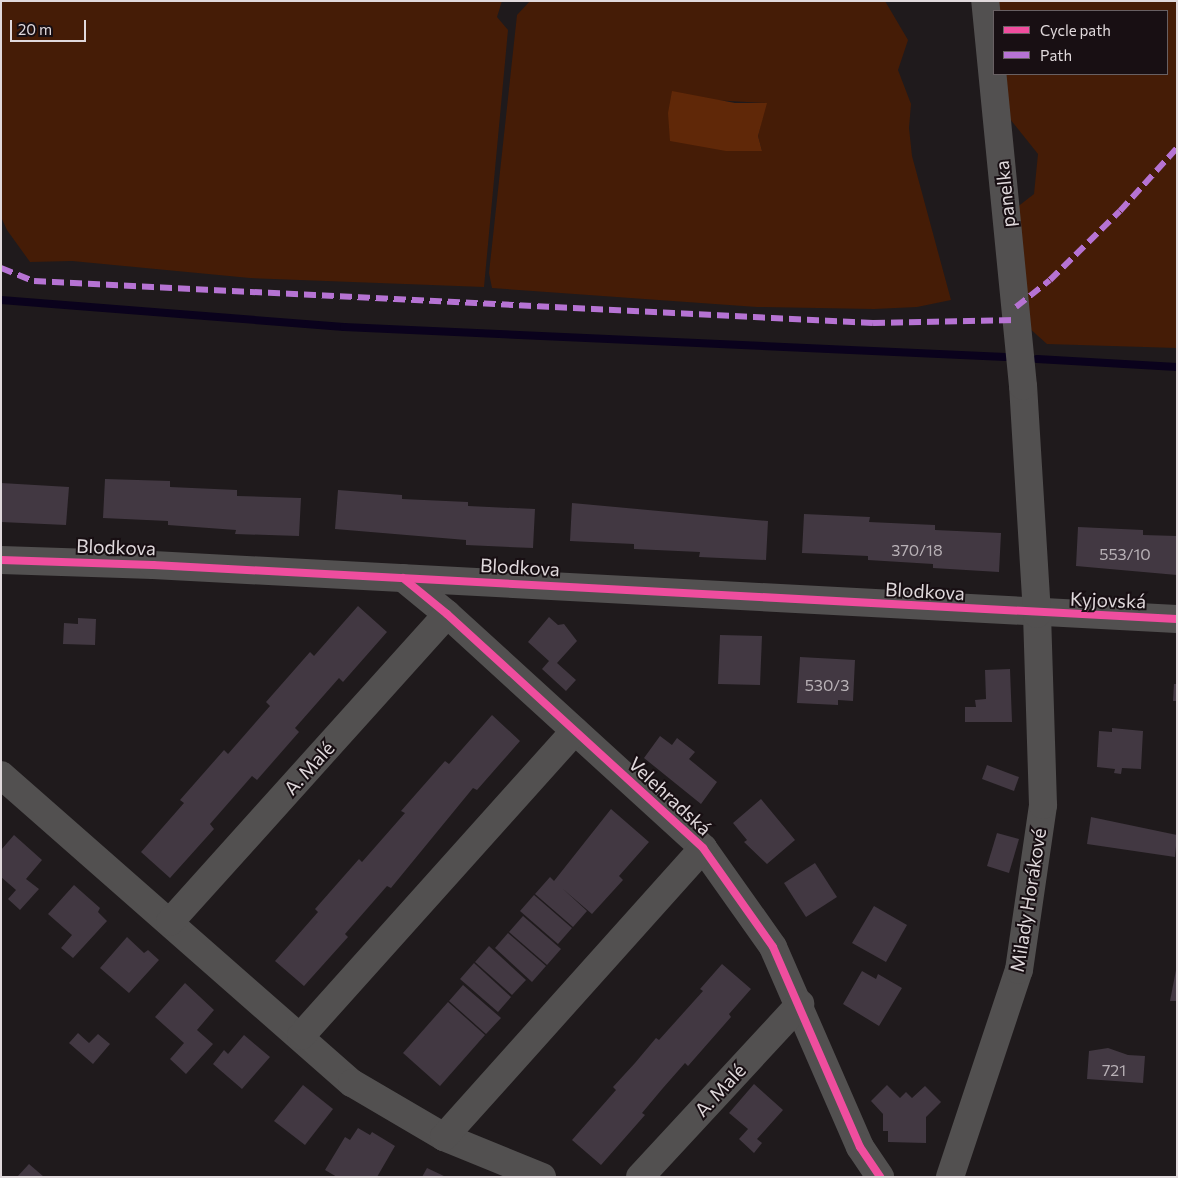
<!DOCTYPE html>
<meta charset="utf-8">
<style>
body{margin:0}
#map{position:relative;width:1178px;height:1178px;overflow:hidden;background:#1f1a1c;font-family:Commissioner,sans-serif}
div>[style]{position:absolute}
.green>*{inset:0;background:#451c06}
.forest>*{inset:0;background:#602808}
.stream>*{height:8px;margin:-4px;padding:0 4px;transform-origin:4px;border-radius:4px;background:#0a021c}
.building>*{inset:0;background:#423842}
.minor>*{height:28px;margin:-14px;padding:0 14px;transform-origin:14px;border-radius:14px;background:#525050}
.quiet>*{height:6px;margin-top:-3px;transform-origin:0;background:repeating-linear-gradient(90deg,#b673d3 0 12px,transparent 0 18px)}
.cycleway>*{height:8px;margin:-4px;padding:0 4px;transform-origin:4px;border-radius:4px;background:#ef4d9e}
span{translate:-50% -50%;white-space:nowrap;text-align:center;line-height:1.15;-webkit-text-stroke:4px #180f13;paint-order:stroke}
.number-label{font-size:16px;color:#b8b1b6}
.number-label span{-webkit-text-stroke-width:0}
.street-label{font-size:19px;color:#e0d9dc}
.frame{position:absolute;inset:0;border:2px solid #e0d9dc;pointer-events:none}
.legend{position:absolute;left:993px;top:10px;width:175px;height:65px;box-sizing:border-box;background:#180f13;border:1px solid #686063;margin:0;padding:6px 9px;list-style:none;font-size:15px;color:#e0d9dc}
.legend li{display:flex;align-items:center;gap:10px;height:25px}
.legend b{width:25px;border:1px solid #686063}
.scale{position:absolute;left:10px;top:20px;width:76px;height:22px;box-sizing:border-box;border:2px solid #e0d9dc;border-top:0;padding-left:6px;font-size:15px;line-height:18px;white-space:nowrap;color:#e0d9dc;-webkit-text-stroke:4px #180f13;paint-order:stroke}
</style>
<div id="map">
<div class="green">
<i style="clip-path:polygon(1px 1px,502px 1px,497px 17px,508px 30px,484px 287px,250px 278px,72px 261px,30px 262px,7px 230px,1px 217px)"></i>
<i style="clip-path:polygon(evenodd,530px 1px,885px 1px,908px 40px,898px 70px,911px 104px,909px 128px,912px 156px,951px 300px,917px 307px,874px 309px,757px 307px,492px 288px,489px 273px,517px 15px,530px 1px,712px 100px,766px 103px,758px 136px,762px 151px,712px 100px)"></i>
<i style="clip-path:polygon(994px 1px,1177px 1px,1177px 348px,1047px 344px,1028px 327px,1016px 208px,1034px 194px,1038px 154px,1006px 114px,1002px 74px,1167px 74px,1167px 11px,995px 11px)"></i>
</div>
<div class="forest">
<i style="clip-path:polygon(672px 91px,735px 103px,767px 103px,758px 136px,762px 151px,726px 151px,670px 141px,668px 113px)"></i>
</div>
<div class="stream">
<i style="left:1px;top:300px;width:344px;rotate:4.5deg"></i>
<i style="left:344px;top:327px;width:662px;rotate:2.6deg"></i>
<i style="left:1037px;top:359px;width:140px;rotate:3.3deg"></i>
</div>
<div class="building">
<i style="clip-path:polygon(105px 479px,170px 481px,170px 487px,237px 490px,237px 496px,301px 498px,299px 536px,235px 534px,236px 530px,168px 525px,168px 521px,103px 518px)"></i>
<i style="clip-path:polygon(1px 483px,69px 487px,66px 525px,1px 522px)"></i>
<i style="clip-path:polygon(338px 490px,402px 495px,402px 499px,468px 502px,468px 506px,535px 509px,533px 548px,466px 545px,466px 540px,335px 529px)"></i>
<i style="clip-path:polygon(572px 503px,768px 521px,766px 560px,699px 557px,700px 552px,634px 549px,634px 544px,570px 541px)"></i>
<i style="clip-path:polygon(804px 514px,870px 517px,869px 522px,935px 525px,935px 530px,1001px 533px,999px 572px,933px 568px,933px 564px,868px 560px,868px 556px,802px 553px)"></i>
<i style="clip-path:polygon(1078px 527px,1143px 530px,1143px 535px,1177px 536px,1177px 575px,1076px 566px)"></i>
<i style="clip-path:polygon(358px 606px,387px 632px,343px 682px,339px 678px,295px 728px,299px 732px,257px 780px,252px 776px,210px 824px,214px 829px,170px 878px,141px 852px,184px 803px,180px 800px,224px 750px,228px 754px,270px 706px,266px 702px,310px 652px,314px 656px)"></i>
<i style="clip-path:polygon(549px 617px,558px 625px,564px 624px,577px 641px,557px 663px,576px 680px,566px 691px,542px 669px,549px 661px,528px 642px)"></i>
<i style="clip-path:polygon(78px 618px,96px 619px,95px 645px,63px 644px,64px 623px,78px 624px)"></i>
<i style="clip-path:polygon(720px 635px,762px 636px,760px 685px,718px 684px)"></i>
<i style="clip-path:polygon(800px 657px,855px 660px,853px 701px,838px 700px,838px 705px,797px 703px)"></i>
<i style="clip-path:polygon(1010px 669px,1012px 722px,965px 722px,965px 707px,976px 707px,975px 700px,986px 699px,985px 670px)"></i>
<i style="clip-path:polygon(1174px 684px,1177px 684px,1177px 701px,1173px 701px)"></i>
<i style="clip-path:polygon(492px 715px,520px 741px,477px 790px,473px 788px,391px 888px,387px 886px,345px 934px,348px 937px,304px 986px,275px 961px,318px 912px,315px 909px,359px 859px,362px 862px,405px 813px,401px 811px,445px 761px,449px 764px)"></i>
<i style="clip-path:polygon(1112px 728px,1143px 731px,1141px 769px,1122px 768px,1121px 774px,1114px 773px,1115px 769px,1097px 767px,1099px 731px,1112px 732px)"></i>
<i style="clip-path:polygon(660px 736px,672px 745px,677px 738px,695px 752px,689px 759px,717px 782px,701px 804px,644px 758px)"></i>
<i style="clip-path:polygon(987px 765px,1019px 777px,1014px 791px,982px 779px)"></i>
<i style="clip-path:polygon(761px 799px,795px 840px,767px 864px,744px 842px,747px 840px,733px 823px)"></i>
<i style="clip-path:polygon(611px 809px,649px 842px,619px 876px,623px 880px,592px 914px,563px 889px,587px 911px,573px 927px,535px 894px,550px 877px,554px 881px)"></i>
<i style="clip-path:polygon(1091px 817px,1177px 835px,1175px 857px,1087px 844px)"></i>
<i style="clip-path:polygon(997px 833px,1019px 839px,1009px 873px,987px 866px)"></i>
<i style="clip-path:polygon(14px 835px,42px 860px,26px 879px,39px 889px,20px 910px,8px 899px,16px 890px,1px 877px,1px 850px)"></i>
<i style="clip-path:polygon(815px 863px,837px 897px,806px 917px,784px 883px)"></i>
<i style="clip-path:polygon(74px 885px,100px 908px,98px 912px,107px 921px,73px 958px,61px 948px,72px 935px,48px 914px)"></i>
<i style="clip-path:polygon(534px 895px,572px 928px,558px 944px,520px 911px)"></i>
<i style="clip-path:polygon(874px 906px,907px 925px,886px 962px,852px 943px)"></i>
<i style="clip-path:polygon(523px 916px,561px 949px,547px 965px,509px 932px)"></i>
<i style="clip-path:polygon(508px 933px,546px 966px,532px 982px,495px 948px)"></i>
<i style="clip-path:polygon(127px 937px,144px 953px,148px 950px,159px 960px,129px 993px,100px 968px)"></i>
<i style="clip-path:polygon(489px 946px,526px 980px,512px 995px,475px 962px)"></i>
<i style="clip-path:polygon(474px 963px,511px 997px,498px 1012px,460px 979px)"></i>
<i style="clip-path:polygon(722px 964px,751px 989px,729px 1014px,731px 1017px,688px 1066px,685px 1063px,663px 1088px,642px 1113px,645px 1115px,601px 1165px,572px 1140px,616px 1090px,613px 1087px,635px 1063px,656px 1038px,659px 1040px,703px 991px,700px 989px)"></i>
<i style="clip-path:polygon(1176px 970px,1177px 1001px,1170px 1001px)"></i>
<i style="clip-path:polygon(862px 971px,876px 979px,878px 974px,902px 988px,879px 1026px,843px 1004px)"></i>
<i style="clip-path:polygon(185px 983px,214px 1010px,197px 1030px,213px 1044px,186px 1074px,170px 1059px,184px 1043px,155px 1017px)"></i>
<i style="clip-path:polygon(463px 985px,501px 1018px,486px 1034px,449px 1001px)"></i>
<i style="clip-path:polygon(448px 1002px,485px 1035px,440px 1086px,403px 1053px)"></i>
<i style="clip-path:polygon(78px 1033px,89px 1043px,98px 1034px,110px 1044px,93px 1064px,69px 1043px)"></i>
<i style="clip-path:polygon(244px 1035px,270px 1057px,242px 1089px,213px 1064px,224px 1050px,228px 1054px)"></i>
<i style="clip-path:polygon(1108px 1048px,1128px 1055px,1145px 1056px,1143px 1083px,1087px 1079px,1089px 1051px)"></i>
<i style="clip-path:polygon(754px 1084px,783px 1110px,757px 1139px,762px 1143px,754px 1153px,739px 1139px,748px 1129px,729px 1113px)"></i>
<i style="clip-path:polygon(303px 1085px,333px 1109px,305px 1145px,274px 1121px)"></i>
<i style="clip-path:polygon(887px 1085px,900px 1098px,906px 1092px,912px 1098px,925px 1086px,941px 1102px,926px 1117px,926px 1143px,888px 1142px,888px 1131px,883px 1131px,883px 1114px,871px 1101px)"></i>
<i style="clip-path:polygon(358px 1128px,370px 1135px,372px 1132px,395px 1146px,377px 1177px,337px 1177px,325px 1170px,345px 1137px,350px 1140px)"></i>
<i style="clip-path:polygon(29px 1164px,44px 1177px,17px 1177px)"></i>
<i style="clip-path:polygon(427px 1168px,446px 1177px,422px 1177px)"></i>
</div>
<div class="minor">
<i style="left:1px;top:560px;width:152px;rotate:1.9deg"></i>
<i style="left:153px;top:565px;width:1025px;rotate:3.02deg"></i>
<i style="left:403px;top:578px;width:57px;rotate:39.3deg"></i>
<i style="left:447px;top:614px;width:347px;rotate:42.4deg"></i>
<i style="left:703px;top:848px;width:121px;rotate:54.7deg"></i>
<i style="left:773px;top:947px;width:218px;rotate:66.5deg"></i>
<i style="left:860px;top:1147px;width:36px;rotate:56deg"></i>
<i style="left:1px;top:775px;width:467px;rotate:41.3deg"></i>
<i style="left:352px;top:1083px;width:107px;rotate:30.4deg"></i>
<i style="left:444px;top:1137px;width:106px;rotate:22.2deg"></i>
<i style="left:170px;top:922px;width:414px;rotate:-48deg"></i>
<i style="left:301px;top:1036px;width:410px;rotate:-48.1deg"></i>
<i style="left:444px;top:1137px;width:388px;rotate:-48.1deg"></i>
<i style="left:640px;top:1177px;width:236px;rotate:-47.2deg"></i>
<i style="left:950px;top:1177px;width:218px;rotate:-71.6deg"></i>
<i style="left:1019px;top:970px;width:167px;rotate:-81.7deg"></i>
<i style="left:1043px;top:805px;width:191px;rotate:-91.8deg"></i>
<i style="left:1037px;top:614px;width:228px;rotate:-93.5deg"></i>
<i style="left:1023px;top:386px;width:387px;rotate:-95.6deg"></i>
</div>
<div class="quiet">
<i style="left:1px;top:268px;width:35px;rotate:22deg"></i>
<i style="left:34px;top:281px;width:840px;rotate:2.87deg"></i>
<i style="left:873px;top:323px;width:144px;rotate:-1.2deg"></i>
<i style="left:1016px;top:307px;width:43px;rotate:-38.5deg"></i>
<i style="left:1050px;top:280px;width:98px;rotate:-44.6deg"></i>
<i style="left:1120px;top:211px;width:85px;rotate:-47.9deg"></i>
</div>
<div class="cycleway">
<i style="left:1px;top:560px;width:152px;rotate:1.9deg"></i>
<i style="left:153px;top:565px;width:1025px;rotate:3.02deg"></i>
<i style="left:403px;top:578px;width:57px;rotate:39.3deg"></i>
<i style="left:447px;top:614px;width:347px;rotate:42.4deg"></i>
<i style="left:703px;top:848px;width:121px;rotate:54.7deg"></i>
<i style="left:773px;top:947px;width:218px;rotate:66.5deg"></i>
<i style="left:860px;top:1147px;width:36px;rotate:56deg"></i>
</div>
<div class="number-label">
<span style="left:917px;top:550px">370/18</span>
<span style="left:1125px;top:554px">553/10</span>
<span style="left:827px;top:685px">530/3</span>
<span style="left:1114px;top:1070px">721</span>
</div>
<div class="street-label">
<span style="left:1005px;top:194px;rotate:-96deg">panelka</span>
<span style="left:116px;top:547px;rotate:2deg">Blodkova</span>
<span style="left:520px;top:567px;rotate:3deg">Blodkova</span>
<span style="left:925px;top:591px;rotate:3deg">Blodkova</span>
<span style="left:1108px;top:600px;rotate:2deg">Kyjovská</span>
<span style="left:309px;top:768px;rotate:-48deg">A. Malé</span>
<span style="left:670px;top:796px;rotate:43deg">Velehradská</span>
<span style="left:1028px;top:900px;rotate:-81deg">Milady Horákové</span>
<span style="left:720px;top:1090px;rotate:-47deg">A. Malé</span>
</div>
<div class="frame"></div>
<ul class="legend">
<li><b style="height:6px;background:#ef4d9e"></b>Cycle path</li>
<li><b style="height:6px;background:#b673d3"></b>Path</li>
</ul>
<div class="scale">20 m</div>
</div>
